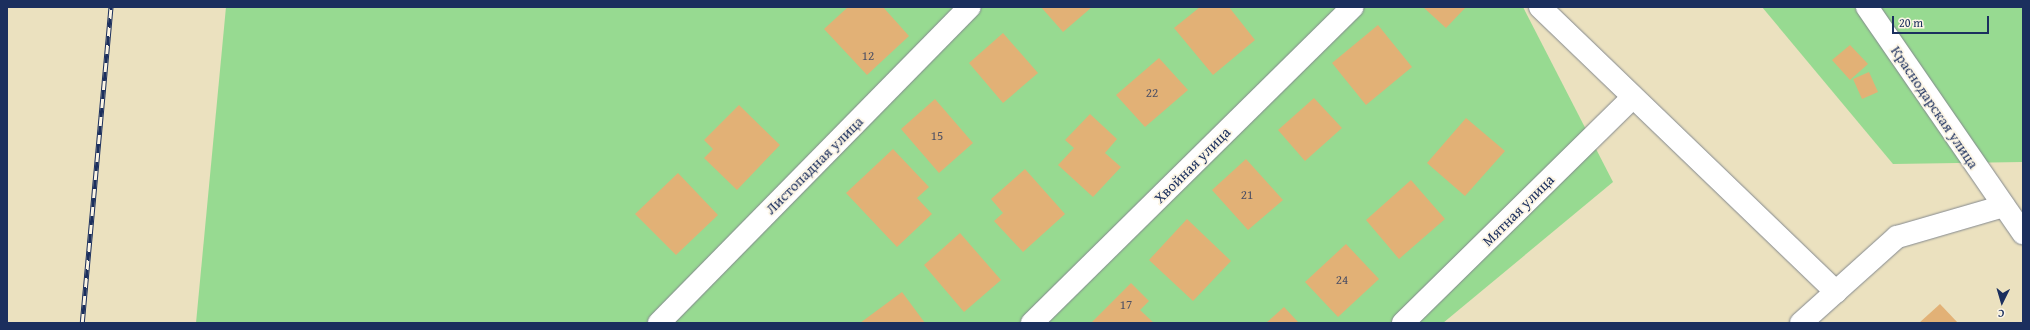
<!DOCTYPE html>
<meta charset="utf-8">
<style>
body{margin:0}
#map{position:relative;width:2030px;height:330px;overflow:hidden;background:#ebe1bf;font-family:"Gentium Book Plus",serif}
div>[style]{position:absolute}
.green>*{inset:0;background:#97da91}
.building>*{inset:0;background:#e2b176}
.roads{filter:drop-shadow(0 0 1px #83888e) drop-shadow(0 0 1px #83888e)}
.minor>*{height:22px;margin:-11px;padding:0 11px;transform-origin:11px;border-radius:11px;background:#fff}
.rail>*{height:4.5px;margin-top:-2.25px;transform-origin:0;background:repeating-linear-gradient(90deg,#fcf5e5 0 9px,#1b2f5e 0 18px);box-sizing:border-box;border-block:1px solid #1b2f5e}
span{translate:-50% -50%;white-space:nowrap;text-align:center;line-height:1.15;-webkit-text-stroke:3.5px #fcf5e5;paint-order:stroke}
.number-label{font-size:13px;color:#4d5064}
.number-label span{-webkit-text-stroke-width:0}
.street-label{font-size:15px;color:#1b2f5e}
.frame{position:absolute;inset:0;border:8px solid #1b2f5e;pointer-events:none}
.north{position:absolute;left:1982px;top:282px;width:40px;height:40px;-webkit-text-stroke:3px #fcf5e5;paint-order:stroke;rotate:185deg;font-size:11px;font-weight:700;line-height:16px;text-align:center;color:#1b2f5e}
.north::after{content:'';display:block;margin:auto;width:14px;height:18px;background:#1b2f5e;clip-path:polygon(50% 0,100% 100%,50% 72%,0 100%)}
.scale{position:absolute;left:1892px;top:16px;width:97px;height:18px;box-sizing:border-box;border:2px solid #1b2f5e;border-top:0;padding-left:5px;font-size:12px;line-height:14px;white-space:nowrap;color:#1b2f5e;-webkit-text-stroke:3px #fcf5e5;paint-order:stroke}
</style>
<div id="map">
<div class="green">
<i style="clip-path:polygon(226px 7px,1523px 7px,1613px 182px,1443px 323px,196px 323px)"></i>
<i style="clip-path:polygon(1762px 7px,2023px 7px,2023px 162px,1893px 164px)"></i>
</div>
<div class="building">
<i style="clip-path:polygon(848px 7px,883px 7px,909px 36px,867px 75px,824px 29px)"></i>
<i style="clip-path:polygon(1041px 7px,1092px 7px,1063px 32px)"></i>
<i style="clip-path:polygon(1200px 7px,1229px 7px,1255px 40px,1213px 75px,1174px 28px)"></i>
<i style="clip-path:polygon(1423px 7px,1466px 7px,1446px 28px)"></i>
<i style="clip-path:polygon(1378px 25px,1412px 67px,1366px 105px,1332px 63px)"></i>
<i style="clip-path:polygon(1003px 33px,1038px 73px,1003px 103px,969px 63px)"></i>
<i style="clip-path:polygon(1850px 45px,1868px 64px,1850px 80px,1832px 60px)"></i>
<i style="clip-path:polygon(1159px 58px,1188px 90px,1145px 127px,1116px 95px)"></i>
<i style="clip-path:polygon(1869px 72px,1878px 92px,1862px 99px,1853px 79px)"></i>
<i style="clip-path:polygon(1314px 98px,1342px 128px,1305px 161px,1278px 130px)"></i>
<i style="clip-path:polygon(935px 99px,973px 143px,939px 173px,901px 129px)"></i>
<i style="clip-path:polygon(739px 105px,780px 145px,737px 190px,704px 158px,713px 149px,704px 140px)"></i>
<i style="clip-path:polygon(1090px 114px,1117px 139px,1105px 153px,1121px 167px,1093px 197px,1058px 165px,1074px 148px,1065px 140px)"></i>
<i style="clip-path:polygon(1466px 118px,1505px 151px,1465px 196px,1427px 163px)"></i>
<i style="clip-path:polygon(893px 149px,929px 187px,917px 198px,932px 214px,897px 247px,846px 193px)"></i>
<i style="clip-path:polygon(1246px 159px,1283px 200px,1248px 230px,1212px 190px)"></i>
<i style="clip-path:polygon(1025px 169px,1065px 214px,1023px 252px,994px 221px,1003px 213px,991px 199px)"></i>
<i style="clip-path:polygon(678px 173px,718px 215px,676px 255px,635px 214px)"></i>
<i style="clip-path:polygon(1411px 180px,1445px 219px,1399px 259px,1366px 220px)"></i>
<i style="clip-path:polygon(1187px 219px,1231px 261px,1193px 301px,1149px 260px)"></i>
<i style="clip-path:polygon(960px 233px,1001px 280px,964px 312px,924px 265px)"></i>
<i style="clip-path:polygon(1346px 244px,1379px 279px,1338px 317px,1305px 282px)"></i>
<i style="clip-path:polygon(1131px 283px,1149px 301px,1140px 310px,1154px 323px,1091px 323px)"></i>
<i style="clip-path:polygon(902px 292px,925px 323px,860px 323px)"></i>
<i style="clip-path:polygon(1940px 304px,1958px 323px,1919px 323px)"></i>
<i style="clip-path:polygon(1284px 307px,1299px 323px,1266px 323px)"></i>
</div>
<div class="roads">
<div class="minor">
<i style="left:1540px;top:7px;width:411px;rotate:43.9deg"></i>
<i style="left:1867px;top:7px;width:275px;rotate:55.4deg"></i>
<i style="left:659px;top:323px;width:443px;rotate:-45.5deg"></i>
<i style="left:1032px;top:323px;width:450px;rotate:-44.6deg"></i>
<i style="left:1403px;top:323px;width:322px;rotate:-44.5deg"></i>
<i style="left:1801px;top:323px;width:129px;rotate:-41.9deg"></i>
<i style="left:1897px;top:237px;width:111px;rotate:-16.2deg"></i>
</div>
</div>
<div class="rail">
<i style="left:82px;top:323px;width:317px;rotate:-84.8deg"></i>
</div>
<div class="number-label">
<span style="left:868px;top:56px">12</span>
<span style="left:1152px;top:93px">22</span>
<span style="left:937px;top:136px">15</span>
<span style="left:1247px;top:195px">21</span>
<span style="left:1342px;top:280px">24</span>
<span style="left:1126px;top:305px">17</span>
</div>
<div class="street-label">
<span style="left:1935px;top:107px;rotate:56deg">Краснодарская улица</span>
<span style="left:814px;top:165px;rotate:-45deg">Листопадная улица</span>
<span style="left:1192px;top:165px;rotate:-45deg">Хвойная улица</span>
<span style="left:1518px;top:210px;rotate:-45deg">Мятная улица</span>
</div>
<div class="frame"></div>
<div class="north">С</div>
<div class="scale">20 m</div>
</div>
